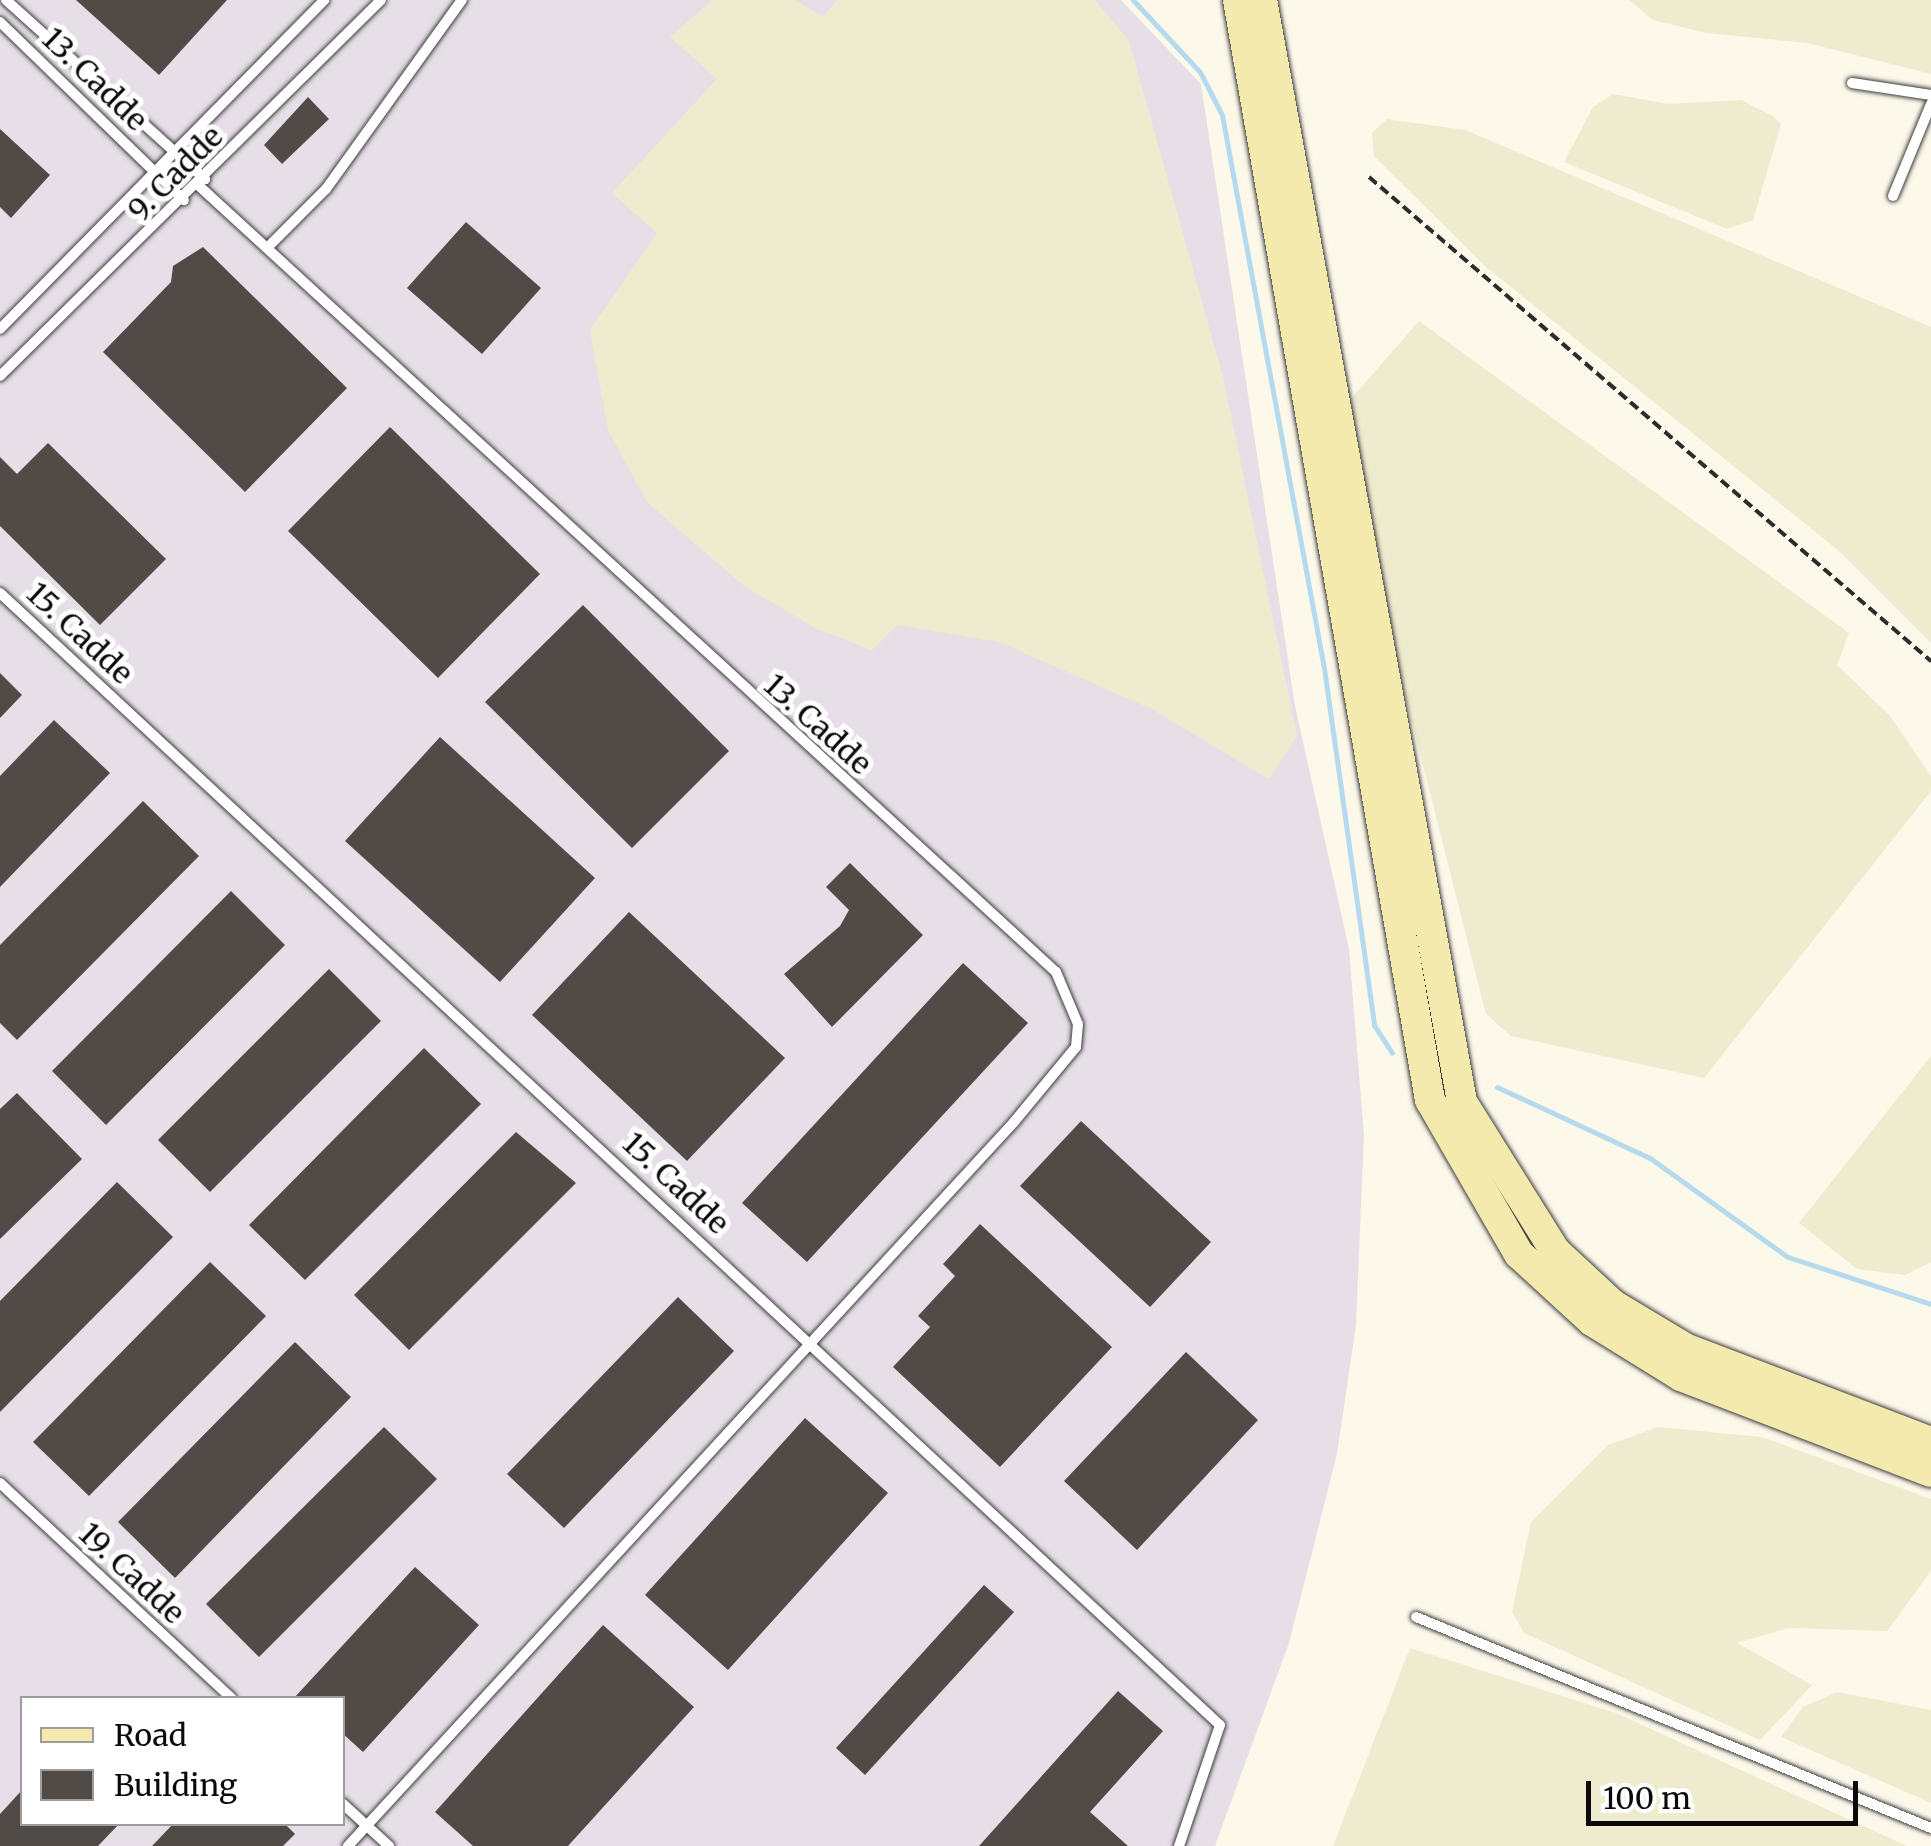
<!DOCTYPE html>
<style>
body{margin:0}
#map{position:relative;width:1931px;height:1846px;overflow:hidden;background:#fcf8ea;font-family:Merriweather,serif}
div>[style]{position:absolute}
.industrial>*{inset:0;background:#e7dfe8}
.farmland>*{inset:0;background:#efebce}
.stream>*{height:5px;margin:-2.5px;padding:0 2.5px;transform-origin:2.5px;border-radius:2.5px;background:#b5daed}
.building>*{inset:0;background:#514b48}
.path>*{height:4px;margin-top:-2px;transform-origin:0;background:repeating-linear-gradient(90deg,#2c2c2c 0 10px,transparent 0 15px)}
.roads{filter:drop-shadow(0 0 2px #3d3d3d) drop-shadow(0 0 2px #3d3d3d)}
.lane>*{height:10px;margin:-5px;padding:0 5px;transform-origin:5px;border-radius:5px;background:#fff}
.secondary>*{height:30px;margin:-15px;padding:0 15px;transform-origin:15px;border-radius:15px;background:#f4eaad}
span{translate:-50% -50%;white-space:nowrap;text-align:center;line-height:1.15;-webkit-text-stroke:10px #fff;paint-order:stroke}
.street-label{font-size:30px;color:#0a0a0a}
.legend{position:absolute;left:20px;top:1696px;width:325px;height:130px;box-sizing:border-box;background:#fff;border:2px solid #9d9d9d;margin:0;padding:12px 18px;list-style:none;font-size:30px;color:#0a0a0a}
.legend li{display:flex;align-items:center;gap:20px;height:50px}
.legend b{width:50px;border:2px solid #9d9d9d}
.scale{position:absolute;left:1586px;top:1781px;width:272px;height:45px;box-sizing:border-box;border:5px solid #0a0a0a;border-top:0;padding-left:12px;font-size:30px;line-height:35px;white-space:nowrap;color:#0a0a0a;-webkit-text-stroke:8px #fff;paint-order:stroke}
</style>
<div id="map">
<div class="industrial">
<i style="clip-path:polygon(evenodd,0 0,1121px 0,1201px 84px,1295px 706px,1349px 949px,1364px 1136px,1356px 1325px,1337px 1454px,1289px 1643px,1215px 1846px,0 1846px,0 0,22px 1698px,342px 1698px,342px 1824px,22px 1824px,22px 1698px)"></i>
</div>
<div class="farmland">
<i style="clip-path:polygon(713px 0,795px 0,823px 17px,837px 0,1095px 0,1129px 41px,1223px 377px,1297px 736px,1269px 779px,1152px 709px,999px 642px,897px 625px,872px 650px,817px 629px,744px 586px,647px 502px,608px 430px,590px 330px,657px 233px,612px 193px,717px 79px,670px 37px)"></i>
<i style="clip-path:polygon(1629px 0,1931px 0,1931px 74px,1807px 43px,1706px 33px,1653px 20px)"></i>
<i style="clip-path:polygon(1613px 94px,1668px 104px,1741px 100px,1773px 116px,1781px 124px,1753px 220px,1727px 229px,1564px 162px,1593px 107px)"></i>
<i style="clip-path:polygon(1387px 119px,1465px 130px,1931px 327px,1931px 643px,1839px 551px,1486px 267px,1374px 156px,1372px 133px)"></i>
<i style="clip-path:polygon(1419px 321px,1849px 633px,1837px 665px,1890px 716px,1931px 776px,1931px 791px,1704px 1078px,1511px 1036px,1486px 1014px,1395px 655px,1350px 400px)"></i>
<i style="clip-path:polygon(1931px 1056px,1931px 1262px,1905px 1275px,1857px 1269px,1799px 1223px)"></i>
<i style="clip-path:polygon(1658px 1427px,1762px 1437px,1931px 1499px,1931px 1571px,1887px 1631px,1789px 1628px,1737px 1643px,1812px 1685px,1760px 1740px,1524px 1633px,1512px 1612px,1531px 1522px,1608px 1445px)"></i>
<i style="clip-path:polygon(1410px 1648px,1616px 1713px,1907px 1846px,1333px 1846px)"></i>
<i style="clip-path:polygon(1837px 1692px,1931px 1710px,1931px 1803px,1781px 1737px,1803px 1707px)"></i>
</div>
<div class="stream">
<i style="left:1133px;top:0;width:98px;rotate:47.1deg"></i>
<i style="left:1200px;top:72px;width:48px;rotate:62.9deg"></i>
<i style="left:1222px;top:115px;width:562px;rotate:79.55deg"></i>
<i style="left:1324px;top:668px;width:360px;rotate:82deg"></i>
<i style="left:1374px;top:1025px;width:33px;rotate:57deg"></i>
<i style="left:1497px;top:1087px;width:169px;rotate:24.9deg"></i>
<i style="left:1650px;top:1158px;width:170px;rotate:35.7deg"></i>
<i style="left:1788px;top:1257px;width:151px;rotate:18.2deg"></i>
</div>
<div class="building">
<i style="clip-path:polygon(76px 0,227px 0,159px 75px)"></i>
<i style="clip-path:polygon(308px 97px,329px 119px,282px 164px,264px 145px)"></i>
<i style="clip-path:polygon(0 129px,50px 175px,11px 218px,0 207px)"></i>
<i style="clip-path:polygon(466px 222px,541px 288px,482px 354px,407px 288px)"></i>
<i style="clip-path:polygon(203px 247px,347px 388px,245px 492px,103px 352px,171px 282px,173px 266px)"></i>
<i style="clip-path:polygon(390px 427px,540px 574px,438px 678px,288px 531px)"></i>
<i style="clip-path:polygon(48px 443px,166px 559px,100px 625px,0 526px,0 457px,17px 474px)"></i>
<i style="clip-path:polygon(583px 605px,729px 751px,632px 848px,485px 702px)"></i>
<i style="clip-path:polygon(0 673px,22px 695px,0 718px)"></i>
<i style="clip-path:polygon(54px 720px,110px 773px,0 887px,0 776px)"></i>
<i style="clip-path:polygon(440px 737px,595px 878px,500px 982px,345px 841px)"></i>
<i style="clip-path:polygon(143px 801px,199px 856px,17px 1040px,0 1023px,0 945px)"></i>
<i style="clip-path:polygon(850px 863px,923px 935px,832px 1027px,784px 974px,840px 926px,849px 910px,826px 887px)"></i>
<i style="clip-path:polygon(231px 891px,285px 945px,106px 1125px,52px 1071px)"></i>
<i style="clip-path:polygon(629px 912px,785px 1058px,687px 1161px,532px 1015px)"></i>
<i style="clip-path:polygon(963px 963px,1028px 1023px,807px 1262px,742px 1203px)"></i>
<i style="clip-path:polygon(329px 969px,381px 1021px,210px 1192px,158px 1140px)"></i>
<i style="clip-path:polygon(424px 1048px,481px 1104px,305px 1280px,249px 1225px)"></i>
<i style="clip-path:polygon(17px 1093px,82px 1159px,0 1239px,0 1109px)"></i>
<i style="clip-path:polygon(1081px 1121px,1211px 1242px,1150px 1307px,1020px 1186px)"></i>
<i style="clip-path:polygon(516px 1132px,576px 1183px,409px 1350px,354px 1295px)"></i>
<i style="clip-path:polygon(117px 1182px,173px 1237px,0 1412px,0 1301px)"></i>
<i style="clip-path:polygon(980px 1224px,1112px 1347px,1000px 1467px,893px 1367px,930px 1327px,918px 1316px,955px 1276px,943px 1264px)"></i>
<i style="clip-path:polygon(210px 1262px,266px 1316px,89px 1496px,33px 1442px)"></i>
<i style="clip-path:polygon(678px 1297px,734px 1351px,564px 1528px,507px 1474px)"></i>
<i style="clip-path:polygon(295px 1342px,351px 1397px,175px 1578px,118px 1522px)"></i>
<i style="clip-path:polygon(1186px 1352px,1258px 1420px,1137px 1550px,1064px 1481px)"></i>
<i style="clip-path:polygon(805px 1418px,888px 1493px,728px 1670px,645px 1595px)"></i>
<i style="clip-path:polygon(384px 1427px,437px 1479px,259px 1657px,206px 1604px)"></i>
<i style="clip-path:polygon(415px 1567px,479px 1625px,363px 1752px,342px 1733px,342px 1698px,294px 1698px)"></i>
<i style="clip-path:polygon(984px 1585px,1014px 1612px,865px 1775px,836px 1748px)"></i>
<i style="clip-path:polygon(603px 1625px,694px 1707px,568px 1846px,473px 1846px,435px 1812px)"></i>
<i style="clip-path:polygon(1118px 1691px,1163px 1731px,1090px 1812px,1128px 1846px,979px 1846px)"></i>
<i style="clip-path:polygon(22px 1790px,22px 1824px,119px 1824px,98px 1846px,0 1846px,0 1814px)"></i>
<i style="clip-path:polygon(173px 1824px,285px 1824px,295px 1834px,283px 1846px,152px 1846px)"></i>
</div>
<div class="path">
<i style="left:1369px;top:177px;width:742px;rotate:40.74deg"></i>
</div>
<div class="roads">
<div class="lane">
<i style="left:6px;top:0;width:268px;rotate:42deg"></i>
<i style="left:0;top:22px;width:256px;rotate:44.1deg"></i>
<i style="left:1852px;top:83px;width:80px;rotate:8.6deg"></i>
<i style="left:198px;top:185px;width:1164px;rotate:42.53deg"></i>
<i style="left:1056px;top:972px;width:56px;rotate:67.1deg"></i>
<i style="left:1078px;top:1024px;width:23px;rotate:95deg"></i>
<i style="left:1076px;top:1047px;width:97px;rotate:129.6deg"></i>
<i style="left:1014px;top:1122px;width:984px;rotate:132.61deg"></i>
<i style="left:1893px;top:196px;width:100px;rotate:-67.6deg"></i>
<i style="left:267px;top:248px;width:83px;rotate:-45deg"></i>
<i style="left:326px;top:189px;width:233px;rotate:-54.3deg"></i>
<i style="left:0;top:329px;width:462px;rotate:-45.4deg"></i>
<i style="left:0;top:376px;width:535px;rotate:-44.62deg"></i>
<i style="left:0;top:593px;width:1664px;rotate:42.86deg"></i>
<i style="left:1220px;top:1725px;width:128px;rotate:108.7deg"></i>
<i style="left:0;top:1483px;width:316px;rotate:42.9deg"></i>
<i style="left:1416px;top:1617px;width:557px;rotate:22.28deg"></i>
<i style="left:342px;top:1803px;width:64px;rotate:42.5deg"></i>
</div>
<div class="secondary">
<i style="left:1238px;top:0;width:1117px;rotate:80.1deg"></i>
<i style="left:1430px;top:1100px;width:178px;rotate:60deg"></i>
<i style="left:1519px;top:1254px;width:99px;rotate:42.5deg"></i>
<i style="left:1592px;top:1321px;width:105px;rotate:31.7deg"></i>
<i style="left:1681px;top:1376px;width:268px;rotate:21deg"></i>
<i style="left:1262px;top:0;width:1120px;rotate:79.71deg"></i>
<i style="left:1462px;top:1102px;width:176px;rotate:58deg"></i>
<i style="left:1555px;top:1251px;width:78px;rotate:42.9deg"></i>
<i style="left:1612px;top:1304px;width:85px;rotate:31.1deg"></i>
<i style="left:1685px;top:1348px;width:263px;rotate:20.9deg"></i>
</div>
</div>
<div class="street-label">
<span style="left:95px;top:79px;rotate:44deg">13. Cadde</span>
<span style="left:175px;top:173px;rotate:-45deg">9. Cadde</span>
<span style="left:80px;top:633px;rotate:43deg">15. Cadde</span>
<span style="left:818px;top:724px;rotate:42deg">13. Cadde</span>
<span style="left:676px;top:1183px;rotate:43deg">15. Cadde</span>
<span style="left:132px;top:1573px;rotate:43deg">19. Cadde</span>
</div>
<ul class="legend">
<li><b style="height:12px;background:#f4eaad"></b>Road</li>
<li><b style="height:28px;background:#514b48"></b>Building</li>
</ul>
<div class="scale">100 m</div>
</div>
